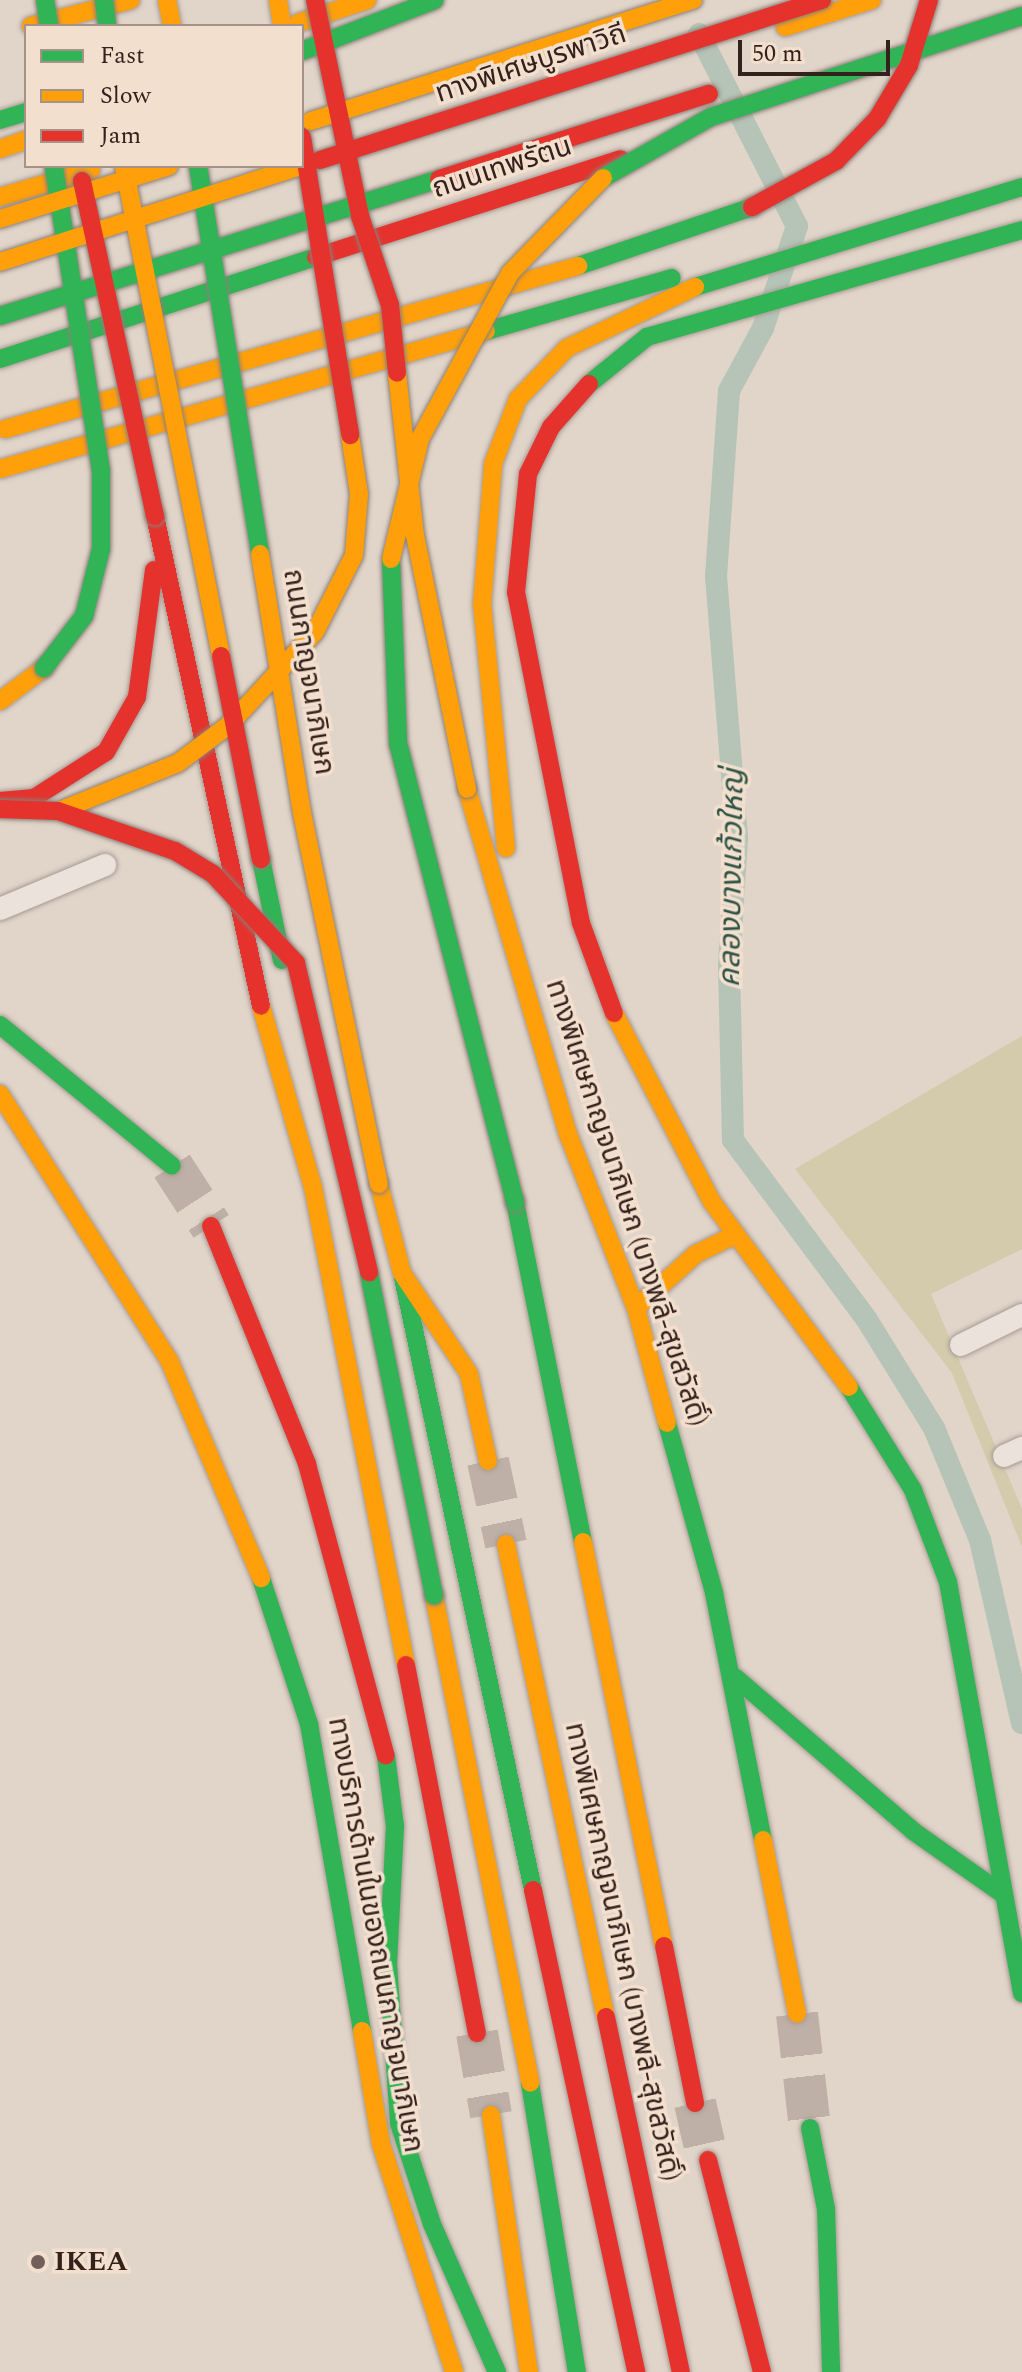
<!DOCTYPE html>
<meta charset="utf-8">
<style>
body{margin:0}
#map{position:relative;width:1022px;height:2372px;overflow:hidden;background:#e1d4c9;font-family:Spectral,"Noto Sans Thai",serif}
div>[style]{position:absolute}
.green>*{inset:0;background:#d4caac}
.canal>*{height:22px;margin:-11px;padding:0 11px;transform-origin:11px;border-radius:11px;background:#b5c4b6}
.highway-tunnel>*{height:42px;margin-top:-21px;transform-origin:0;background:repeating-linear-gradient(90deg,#beb0a6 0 42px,transparent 0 63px)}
.roads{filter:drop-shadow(0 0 2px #a69a93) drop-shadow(0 0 2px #a69a93)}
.street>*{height:22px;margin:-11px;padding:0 11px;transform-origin:11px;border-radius:11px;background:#eae2db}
.fast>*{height:18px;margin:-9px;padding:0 9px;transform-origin:9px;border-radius:9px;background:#30b455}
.slow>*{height:18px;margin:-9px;padding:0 9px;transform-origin:9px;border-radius:9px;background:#ff9f0a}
.jam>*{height:18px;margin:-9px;padding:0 9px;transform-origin:9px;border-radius:9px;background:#e5322d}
.bridges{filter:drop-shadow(0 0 2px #8b807a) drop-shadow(0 0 2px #8b807a)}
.fast-bridge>*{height:18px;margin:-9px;padding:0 9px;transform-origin:9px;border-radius:9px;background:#30b455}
.slow-bridge>*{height:18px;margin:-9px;padding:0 9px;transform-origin:9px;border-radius:9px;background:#ff9f0a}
.jam-bridge>*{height:18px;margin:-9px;padding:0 9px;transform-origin:9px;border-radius:9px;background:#e5322d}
.dots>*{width:22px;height:22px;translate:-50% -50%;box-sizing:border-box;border:4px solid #f3dfce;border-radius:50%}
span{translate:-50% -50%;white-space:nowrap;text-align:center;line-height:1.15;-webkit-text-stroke:7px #f3dfce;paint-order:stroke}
.street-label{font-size:28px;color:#33211c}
.poi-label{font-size:28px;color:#33211c;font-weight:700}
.left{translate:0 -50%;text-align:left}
.water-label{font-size:30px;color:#2c5346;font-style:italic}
.legend{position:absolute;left:24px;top:24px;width:280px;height:144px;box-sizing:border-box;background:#f3dfce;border:2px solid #a69387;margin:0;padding:10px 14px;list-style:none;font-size:24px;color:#33211c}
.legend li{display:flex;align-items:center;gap:16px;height:40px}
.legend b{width:40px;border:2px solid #a69387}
.scale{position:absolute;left:738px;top:40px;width:152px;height:36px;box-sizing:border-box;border:4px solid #33211c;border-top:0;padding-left:10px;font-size:24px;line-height:28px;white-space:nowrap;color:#33211c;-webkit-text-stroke:6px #f3dfce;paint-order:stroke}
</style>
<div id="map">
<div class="green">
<i style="clip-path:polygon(1022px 1036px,1022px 1249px,931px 1294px,1022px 1509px,1022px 1547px,952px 1373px,795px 1169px)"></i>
</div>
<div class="canal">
<i style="left:699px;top:34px;width:216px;rotate:63deg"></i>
<i style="left:797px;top:226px;width:108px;rotate:108.4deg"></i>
<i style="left:763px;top:328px;width:72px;rotate:118.4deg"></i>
<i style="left:729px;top:391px;width:185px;rotate:94deg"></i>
<i style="left:716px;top:576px;width:263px;rotate:85.4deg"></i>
<i style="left:737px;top:838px;width:127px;rotate:93.6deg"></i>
<i style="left:729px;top:965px;width:175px;rotate:88.7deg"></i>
<i style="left:733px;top:1140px;width:224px;rotate:53.3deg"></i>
<i style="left:867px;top:1320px;width:127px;rotate:58.2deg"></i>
<i style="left:934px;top:1428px;width:121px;rotate:67.7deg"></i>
<i style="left:980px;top:1540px;width:188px;rotate:77.1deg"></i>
</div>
<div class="highway-tunnel">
<i style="left:172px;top:1166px;width:72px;rotate:57deg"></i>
<i style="left:488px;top:1461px;width:85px;rotate:77.8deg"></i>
<i style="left:797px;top:2014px;width:115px;rotate:83.5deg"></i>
<i style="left:477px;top:2033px;width:83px;rotate:80.3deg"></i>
<i style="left:695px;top:2103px;width:58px;rotate:77.2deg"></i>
</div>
<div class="roads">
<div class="street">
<i style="left:0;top:909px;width:114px;rotate:-22.7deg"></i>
<i style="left:961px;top:1345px;width:68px;rotate:-26.2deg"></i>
<i style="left:1004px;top:1456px;width:20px;rotate:-24deg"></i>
</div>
<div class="fast">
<i style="left:0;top:120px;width:27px;rotate:-17deg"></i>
<i style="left:578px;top:266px;width:184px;rotate:-18.7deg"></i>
<i style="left:695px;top:287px;width:342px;rotate:-17deg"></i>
<i style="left:486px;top:331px;width:193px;rotate:-15.9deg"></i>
<i style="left:0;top:359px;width:332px;rotate:-17.9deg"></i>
<i style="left:589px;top:384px;width:75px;rotate:-39deg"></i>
<i style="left:647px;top:337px;width:390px;rotate:-15.9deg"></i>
<i style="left:261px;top:859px;width:103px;rotate:78.3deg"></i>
<i style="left:0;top:1025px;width:222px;rotate:39.3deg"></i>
<i style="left:515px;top:1202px;width:347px;rotate:78.7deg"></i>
<i style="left:402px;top:1273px;width:631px;rotate:78.01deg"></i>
<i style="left:849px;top:1387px;width:121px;rotate:58.1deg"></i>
<i style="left:913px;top:1490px;width:98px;rotate:69.2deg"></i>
<i style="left:948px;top:1582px;width:418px;rotate:79.8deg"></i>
<i style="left:667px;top:1423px;width:176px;rotate:74.5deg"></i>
<i style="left:714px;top:1593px;width:252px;rotate:78.8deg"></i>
<i style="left:261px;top:1578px;width:154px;rotate:71.8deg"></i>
<i style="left:309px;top:1724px;width:312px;rotate:80.2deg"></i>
<i style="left:736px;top:1678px;width:234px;rotate:40.8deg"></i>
<i style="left:913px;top:1831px;width:111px;rotate:35.1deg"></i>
<i style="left:386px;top:1756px;width:71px;rotate:82.7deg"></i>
<i style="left:395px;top:1826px;width:138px;rotate:92.9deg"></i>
<i style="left:388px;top:1964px;width:159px;rotate:86deg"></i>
<i style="left:399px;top:2123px;width:106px;rotate:71.9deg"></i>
<i style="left:432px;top:2224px;width:162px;rotate:66.3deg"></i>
<i style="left:530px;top:2083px;width:293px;rotate:80.8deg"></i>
<i style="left:810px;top:2128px;width:83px;rotate:78.8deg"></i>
<i style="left:826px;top:2209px;width:163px;rotate:88.2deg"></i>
</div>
<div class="slow">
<i style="left:167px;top:0;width:26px;rotate:79deg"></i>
<i style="left:278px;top:0;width:26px;rotate:81deg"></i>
<i style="left:298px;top:23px;width:73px;rotate:-18.4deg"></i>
<i style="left:31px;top:26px;width:103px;rotate:-14.6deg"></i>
<i style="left:785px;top:27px;width:91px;rotate:-17.2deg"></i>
<i style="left:0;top:149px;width:28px;rotate:-19deg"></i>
<i style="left:0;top:197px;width:95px;rotate:-16.5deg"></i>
<i style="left:5px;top:429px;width:596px;rotate:-15.88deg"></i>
<i style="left:0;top:469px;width:505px;rotate:-15.85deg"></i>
<i style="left:0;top:701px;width:55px;rotate:-36.9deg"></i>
<i style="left:467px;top:789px;width:359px;rotate:73.7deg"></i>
<i style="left:568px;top:1134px;width:187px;rotate:68.7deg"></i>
<i style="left:636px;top:1308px;width:119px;rotate:74.9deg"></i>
<i style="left:506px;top:848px;width:244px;rotate:-95.6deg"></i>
<i style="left:482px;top:605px;width:141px;rotate:-85.5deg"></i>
<i style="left:493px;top:464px;width:70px;rotate:-69deg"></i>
<i style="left:518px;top:399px;width:71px;rotate:-46.1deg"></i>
<i style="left:567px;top:348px;width:142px;rotate:-25.5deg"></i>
<i style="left:261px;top:1006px;width:188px;rotate:74deg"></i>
<i style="left:313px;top:1187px;width:487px;rotate:79deg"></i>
<i style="left:614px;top:1013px;width:213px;rotate:62.6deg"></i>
<i style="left:712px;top:1202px;width:230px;rotate:53.5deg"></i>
<i style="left:0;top:1094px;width:315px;rotate:57.6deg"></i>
<i style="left:169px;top:1360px;width:237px;rotate:67.1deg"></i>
<i style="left:379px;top:1184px;width:92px;rotate:75.5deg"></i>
<i style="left:402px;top:1273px;width:121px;rotate:56.4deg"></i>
<i style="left:469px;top:1374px;width:89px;rotate:77.7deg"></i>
<i style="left:636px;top:1308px;width:81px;rotate:-42deg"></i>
<i style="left:696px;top:1254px;width:43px;rotate:-26deg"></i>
<i style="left:583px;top:1542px;width:412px;rotate:78.7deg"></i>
<i style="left:506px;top:1544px;width:483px;rotate:78.1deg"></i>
<i style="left:434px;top:1596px;width:496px;rotate:78.8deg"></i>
<i style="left:763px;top:1840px;width:177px;rotate:78.9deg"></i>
<i style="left:362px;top:2031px;width:115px;rotate:80.5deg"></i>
<i style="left:381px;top:2144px;width:239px;rotate:72.2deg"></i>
<i style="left:491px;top:2115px;width:260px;rotate:81.6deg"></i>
</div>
<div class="jam">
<i style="left:316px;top:257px;width:320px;rotate:-17.8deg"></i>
<i style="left:589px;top:384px;width:57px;rotate:131.5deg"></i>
<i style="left:551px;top:427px;width:52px;rotate:116.1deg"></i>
<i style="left:528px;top:474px;width:119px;rotate:95.8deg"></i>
<i style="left:516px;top:592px;width:337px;rotate:78.9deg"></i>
<i style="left:581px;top:923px;width:96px;rotate:69.9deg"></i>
<i style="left:155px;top:516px;width:501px;rotate:77.79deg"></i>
<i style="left:0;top:801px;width:34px;rotate:-5deg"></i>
<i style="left:34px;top:798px;width:85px;rotate:-32.6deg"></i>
<i style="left:106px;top:752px;width:63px;rotate:-60.6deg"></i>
<i style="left:137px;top:697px;width:128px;rotate:-82.4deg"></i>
<i style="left:211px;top:1226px;width:257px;rotate:68deg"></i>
<i style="left:307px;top:1464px;width:302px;rotate:74.9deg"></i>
<i style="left:406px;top:1665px;width:375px;rotate:79.1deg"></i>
<i style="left:533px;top:1890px;width:493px;rotate:77.9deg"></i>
<i style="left:664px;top:1946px;width:160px;rotate:78.8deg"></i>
<i style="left:606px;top:2017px;width:363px;rotate:78.1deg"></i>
<i style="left:708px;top:2160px;width:219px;rotate:75.7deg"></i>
</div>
</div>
<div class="bridges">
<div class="fast-bridge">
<i style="left:45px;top:0;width:26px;rotate:81deg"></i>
<i style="left:104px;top:0;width:26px;rotate:83deg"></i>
<i style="left:302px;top:51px;width:142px;rotate:-21deg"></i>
<i style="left:198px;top:166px;width:393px;rotate:80.9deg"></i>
<i style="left:603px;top:178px;width:124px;rotate:-29.5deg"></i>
<i style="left:711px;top:117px;width:327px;rotate:-18deg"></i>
<i style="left:0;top:316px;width:460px;rotate:-17.3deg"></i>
<i style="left:391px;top:559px;width:184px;rotate:87.8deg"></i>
<i style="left:398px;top:743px;width:474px;rotate:75.7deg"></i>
<i style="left:44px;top:668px;width:66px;rotate:-52.4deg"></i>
<i style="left:84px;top:616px;width:69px;rotate:-75.8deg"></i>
<i style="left:101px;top:549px;width:78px;rotate:-90deg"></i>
<i style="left:101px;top:471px;width:309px;rotate:-98.8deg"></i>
<i style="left:369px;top:1273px;width:329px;rotate:78.6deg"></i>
</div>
<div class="slow-bridge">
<i style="left:311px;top:121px;width:401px;rotate:-17.6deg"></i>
<i style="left:124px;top:166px;width:500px;rotate:78.8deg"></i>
<i style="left:0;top:219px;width:177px;rotate:-17.4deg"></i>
<i style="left:0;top:262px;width:316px;rotate:-17.7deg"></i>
<i style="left:397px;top:373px;width:163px;rotate:83.7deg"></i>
<i style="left:415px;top:535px;width:259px;rotate:78.4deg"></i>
<i style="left:260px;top:554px;width:262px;rotate:80.8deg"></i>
<i style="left:302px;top:813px;width:379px;rotate:78.3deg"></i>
<i style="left:391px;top:559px;width:123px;rotate:-76.4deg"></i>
<i style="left:420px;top:439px;width:189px;rotate:-61.5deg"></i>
<i style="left:510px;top:273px;width:133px;rotate:-45.6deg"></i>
<i style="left:59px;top:811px;width:128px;rotate:-22deg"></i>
<i style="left:178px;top:763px;width:65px;rotate:-36.9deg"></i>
<i style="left:230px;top:724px;width:125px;rotate:-47.3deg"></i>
<i style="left:315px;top:632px;width:86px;rotate:-63.1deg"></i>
<i style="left:354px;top:555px;width:61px;rotate:-85.3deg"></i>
<i style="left:359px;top:494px;width:60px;rotate:-98.7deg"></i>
</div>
<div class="jam-bridge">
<i style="left:315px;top:0;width:221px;rotate:78.2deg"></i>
<i style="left:360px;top:216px;width:94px;rotate:71.4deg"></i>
<i style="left:390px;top:305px;width:68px;rotate:84.1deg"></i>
<i style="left:302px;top:137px;width:302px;rotate:80.8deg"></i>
<i style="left:320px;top:160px;width:527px;rotate:-17.68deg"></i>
<i style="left:439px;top:179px;width:283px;rotate:-17.5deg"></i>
<i style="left:82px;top:181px;width:343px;rotate:77.7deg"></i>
<i style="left:752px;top:207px;width:96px;rotate:-28.7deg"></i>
<i style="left:836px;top:161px;width:59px;rotate:-45.7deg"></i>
<i style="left:877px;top:119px;width:63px;rotate:-59.3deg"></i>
<i style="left:909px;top:65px;width:68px;rotate:-72.9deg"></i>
<i style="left:221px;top:656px;width:207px;rotate:78.9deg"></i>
<i style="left:0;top:809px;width:58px;rotate:2deg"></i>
<i style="left:58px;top:811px;width:124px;rotate:18.9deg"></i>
<i style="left:175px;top:851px;width:44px;rotate:31.2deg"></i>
<i style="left:213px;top:874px;width:122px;rotate:47deg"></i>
<i style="left:296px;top:963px;width:318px;rotate:76.7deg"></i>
</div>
</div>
<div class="dots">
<i style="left:38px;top:2262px;background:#706059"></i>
</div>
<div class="street-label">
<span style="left:531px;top:64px;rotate:-18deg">ทางพิเศษบูรพาวิถี</span>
<span style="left:502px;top:168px;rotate:-18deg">ถนนเทพรัตน</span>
<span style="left:308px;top:672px;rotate:81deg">ถนนกาญจนาภิเษก</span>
<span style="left:626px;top:1203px;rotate:72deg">ทางพิเศษกาญจนาภิเษก (บางพลี-สุขสวัสดิ์)</span>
<span style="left:375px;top:1935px;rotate:80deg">ทางบริการด้านในของถนนกาญจนาภิเษก</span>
<span style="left:622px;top:1952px;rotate:78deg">ทางพิเศษกาญจนาภิเษก (บางพลี-สุขสวัสดิ์)</span>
</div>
<div class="poi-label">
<span class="left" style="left:54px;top:2262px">IKEA</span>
</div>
<div class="water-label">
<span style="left:732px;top:878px;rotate:-89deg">คลองบางแก้วใหญ่</span>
</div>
<ul class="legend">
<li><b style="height:10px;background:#30b455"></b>Fast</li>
<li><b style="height:10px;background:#ff9f0a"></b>Slow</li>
<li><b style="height:10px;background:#e5322d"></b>Jam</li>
</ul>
<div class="scale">50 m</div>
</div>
